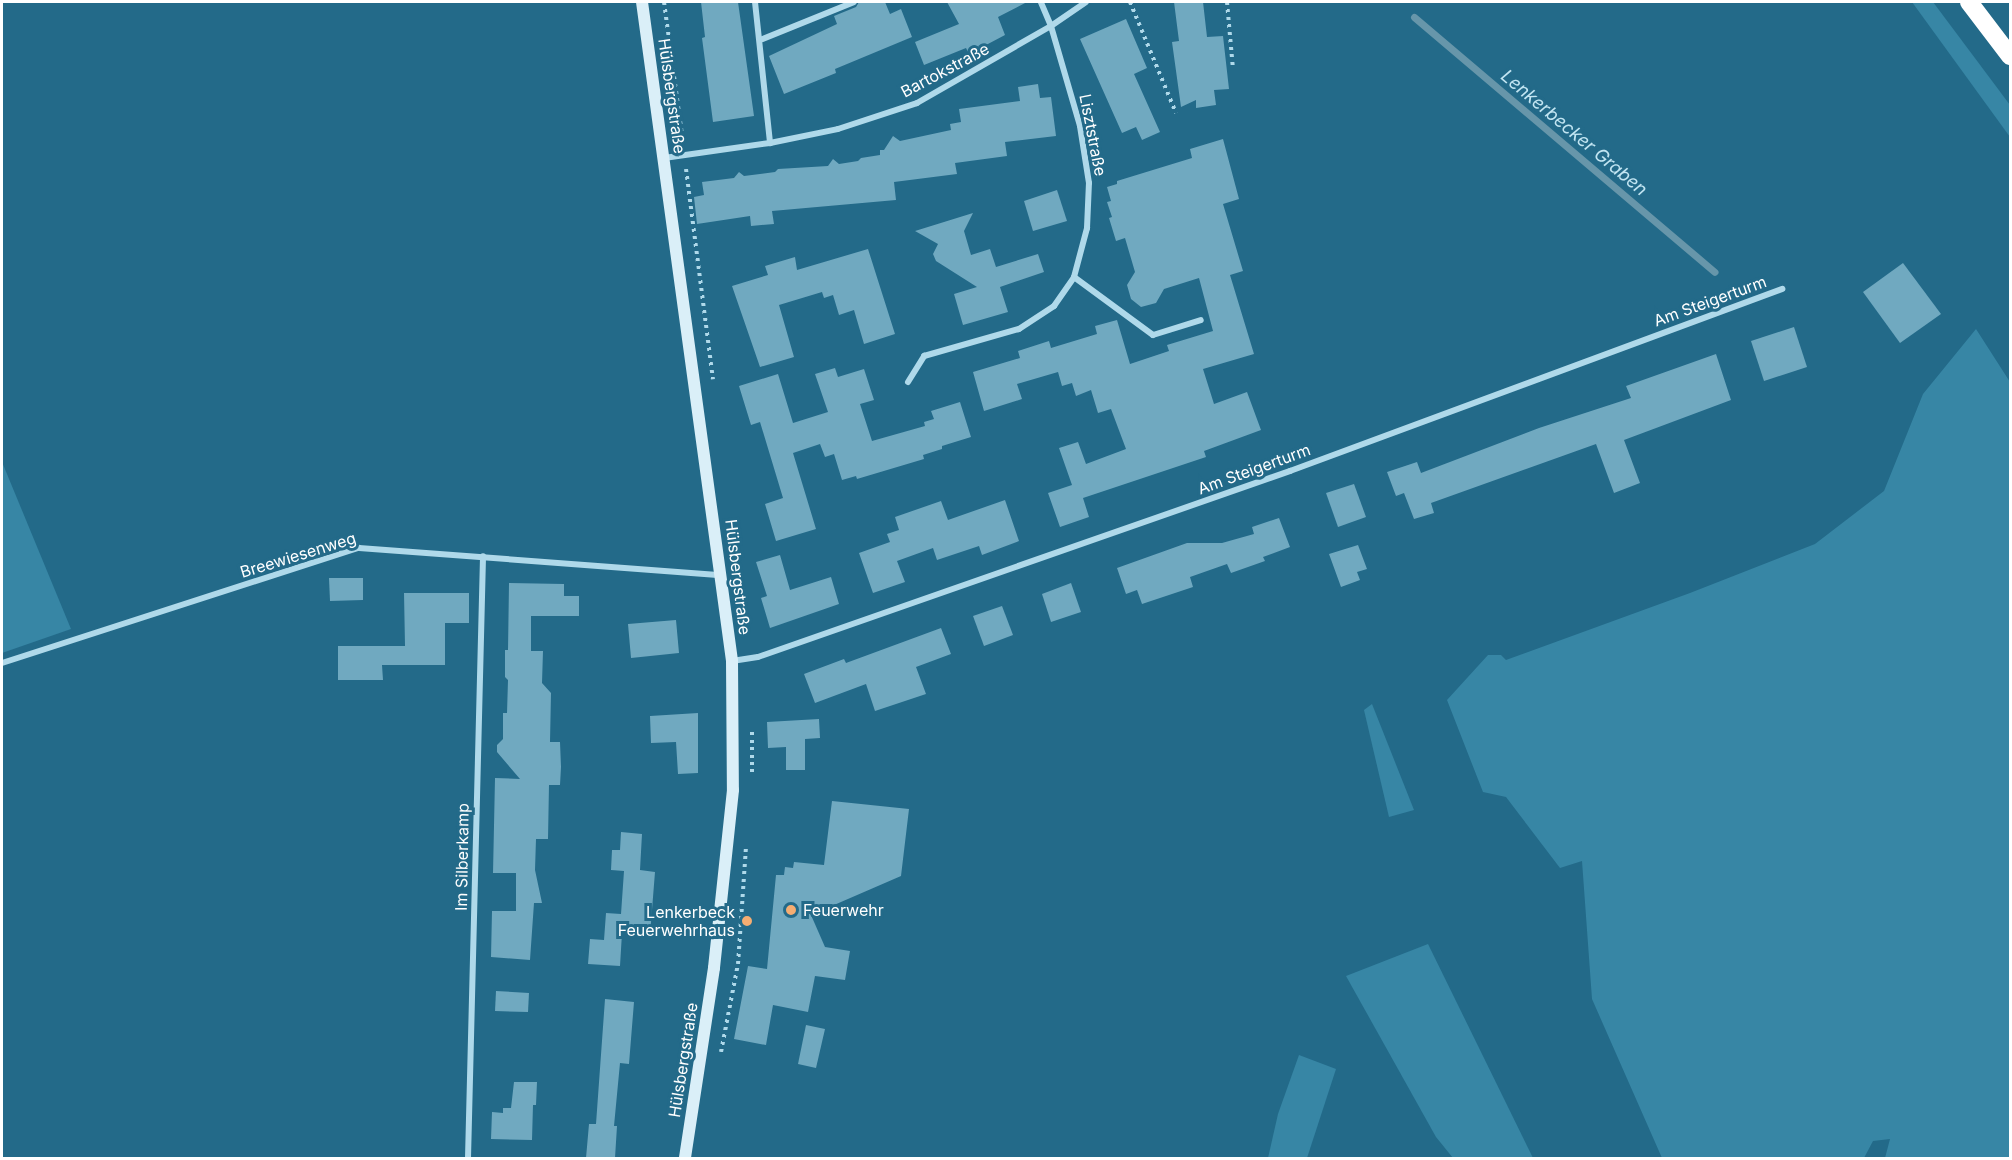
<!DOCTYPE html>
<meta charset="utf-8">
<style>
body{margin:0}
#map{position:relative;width:2012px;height:1160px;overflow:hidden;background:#236a89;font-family:Inter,sans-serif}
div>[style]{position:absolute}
.green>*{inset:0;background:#3786a5}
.stream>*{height:7px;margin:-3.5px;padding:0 3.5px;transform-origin:3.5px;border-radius:3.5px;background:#6796aa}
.building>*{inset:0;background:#70a9c0}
.path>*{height:4px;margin-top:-2px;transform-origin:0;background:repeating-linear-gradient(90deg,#afd9ea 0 3px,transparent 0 7.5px)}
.street>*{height:6px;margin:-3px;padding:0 3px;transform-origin:3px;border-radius:3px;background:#afd9ea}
.secondary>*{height:12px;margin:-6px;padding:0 6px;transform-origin:6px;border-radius:6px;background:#daeff8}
.highway>*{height:18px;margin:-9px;padding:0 9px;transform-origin:9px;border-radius:9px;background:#fff}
.dots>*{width:16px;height:16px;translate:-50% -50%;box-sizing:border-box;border:3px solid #236a89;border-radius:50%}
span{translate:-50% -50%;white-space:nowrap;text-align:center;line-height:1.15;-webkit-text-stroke:6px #236a89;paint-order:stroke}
.street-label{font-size:16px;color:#fff}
.poi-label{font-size:16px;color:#fff}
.left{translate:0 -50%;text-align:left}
.right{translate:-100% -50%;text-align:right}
.water-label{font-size:18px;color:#c2e5f2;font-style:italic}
.frame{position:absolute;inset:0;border:3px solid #fff;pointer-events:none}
</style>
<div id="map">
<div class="green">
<i style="clip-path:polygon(1912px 2px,1933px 2px,2010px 105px,2010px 137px)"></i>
<i style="clip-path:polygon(1976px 329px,2010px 382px,2010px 1158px,1885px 1158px,1890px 1139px,1873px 1141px,1864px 1158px,1662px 1158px,1592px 999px,1582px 861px,1560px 868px,1506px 797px,1483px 792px,1447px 700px,1488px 655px,1501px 655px,1506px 660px,1690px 593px,1815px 544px,1884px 491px,1923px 394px)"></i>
<i style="clip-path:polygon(2px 462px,71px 629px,2px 653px)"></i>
<i style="clip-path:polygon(1372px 704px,1414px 810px,1389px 817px,1364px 710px)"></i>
<i style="clip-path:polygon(1428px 944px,1533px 1158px,1453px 1158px,1436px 1137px,1346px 976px)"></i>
<i style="clip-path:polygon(1299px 1055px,1336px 1069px,1307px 1158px,1268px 1158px,1278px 1114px)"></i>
</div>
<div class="stream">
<i style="left:1414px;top:17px;width:394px;rotate:40.3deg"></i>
</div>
<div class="building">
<i style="clip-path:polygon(701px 2px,738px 2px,754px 116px,713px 122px,702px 38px,705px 37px)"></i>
<i style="clip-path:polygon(859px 2px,885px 2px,890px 14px,901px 9px,912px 37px,835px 69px,836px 73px,784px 94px,769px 56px,837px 24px,834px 16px,856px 7px)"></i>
<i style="clip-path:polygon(947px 2px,1027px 2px,998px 17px,1005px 35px,969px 54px,966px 48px,924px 65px,915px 42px,959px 24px)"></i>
<i style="clip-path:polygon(1174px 2px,1203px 2px,1207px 37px,1223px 36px,1229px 89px,1214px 90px,1216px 105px,1196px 108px,1196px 100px,1181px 107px,1172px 42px,1179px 41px)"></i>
<i style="clip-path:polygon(1126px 19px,1147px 68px,1134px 74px,1160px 132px,1142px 140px,1136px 127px,1122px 133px,1080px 39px)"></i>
<i style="clip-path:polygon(1038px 84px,1040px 98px,1051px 97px,1056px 136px,1005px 142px,1007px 156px,955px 163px,957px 174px,894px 182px,896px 200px,772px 211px,774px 224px,751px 226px,750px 216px,697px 224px,694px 197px,704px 195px,702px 182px,734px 178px,739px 172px,744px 176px,775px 172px,778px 169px,828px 166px,833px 159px,839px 164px,858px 161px,861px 158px,880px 155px,880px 150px,884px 150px,893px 136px,900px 141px,951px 130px,950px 124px,961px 122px,959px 109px,1020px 101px,1018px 87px)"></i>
<i style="clip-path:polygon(1223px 139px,1239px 199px,1223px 204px,1243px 271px,1230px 275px,1254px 354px,1203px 369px,1214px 404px,1247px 392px,1261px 430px,1204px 451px,1206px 457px,1083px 498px,1089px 517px,1060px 527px,1048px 493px,1072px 485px,1059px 448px,1078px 442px,1086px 464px,1126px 449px,1111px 409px,1098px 413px,1091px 390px,1076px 396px,1072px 383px,1062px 386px,1058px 372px,1017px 384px,1022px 399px,984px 411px,973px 372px,1020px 358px,1018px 351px,1049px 341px,1051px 348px,1097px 334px,1095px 326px,1117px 320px,1130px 364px,1169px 351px,1167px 345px,1213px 331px,1199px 278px,1164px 289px,1156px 303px,1141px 307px,1131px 299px,1127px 285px,1135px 272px,1125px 238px,1116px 241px,1109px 218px,1112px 217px,1107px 202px,1111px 201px,1107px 187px,1117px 184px,1117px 181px,1192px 158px,1190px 149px)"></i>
<i style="clip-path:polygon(1057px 190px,1067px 221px,1033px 231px,1024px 201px)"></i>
<i style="clip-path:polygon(973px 213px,964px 231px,971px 255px,990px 249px,996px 267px,1038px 254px,1044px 272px,1000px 287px,1008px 312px,963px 325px,954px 294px,977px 287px,936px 261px,933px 254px,938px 244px,915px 231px)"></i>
<i style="clip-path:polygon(868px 249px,895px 334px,864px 344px,854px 310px,839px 315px,833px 295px,824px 298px,822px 292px,779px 305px,794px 357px,760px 367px,732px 286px,768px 275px,765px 266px,795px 257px,797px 270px)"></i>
<i style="clip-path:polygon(1903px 263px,1941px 314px,1900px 343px,1863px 292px)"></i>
<i style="clip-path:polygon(1794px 327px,1807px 367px,1764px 381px,1751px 341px)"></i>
<i style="clip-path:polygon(1716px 354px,1731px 400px,1624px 440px,1640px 483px,1614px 493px,1596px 444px,1431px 503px,1434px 513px,1414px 519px,1404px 493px,1396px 496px,1387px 472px,1417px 462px,1421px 473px,1539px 428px,1631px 398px,1626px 386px)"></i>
<i style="clip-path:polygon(835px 368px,838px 377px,864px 369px,874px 400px,860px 404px,872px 441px,925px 426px,924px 422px,934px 419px,931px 411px,960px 402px,971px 437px,942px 446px,942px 449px,923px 455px,924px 459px,857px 479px,856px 476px,842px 480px,834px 454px,825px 457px,820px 444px,793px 453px,816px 529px,776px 541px,765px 504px,783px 498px,760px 422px,751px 425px,739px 386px,778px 374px,793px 423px,828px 412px,815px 374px)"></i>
<i style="clip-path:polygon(1354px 484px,1366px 517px,1338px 527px,1326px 493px)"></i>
<i style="clip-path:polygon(1005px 500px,1019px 541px,982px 555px,979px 546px,937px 560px,933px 548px,897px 561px,905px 582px,873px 593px,859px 553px,890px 542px,887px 534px,899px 530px,895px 517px,941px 501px,948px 520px)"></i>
<i style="clip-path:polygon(1279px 518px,1290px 547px,1263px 557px,1265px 561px,1231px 573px,1227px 564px,1190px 577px,1193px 587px,1142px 604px,1137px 590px,1126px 594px,1117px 568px,1187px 543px,1222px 543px,1254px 534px,1252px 527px)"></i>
<i style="clip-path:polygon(1358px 545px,1367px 569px,1357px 572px,1360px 580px,1341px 587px,1329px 554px)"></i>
<i style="clip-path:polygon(780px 555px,790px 590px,831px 577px,839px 604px,770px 628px,761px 598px,767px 596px,756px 562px)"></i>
<i style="clip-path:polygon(329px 578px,363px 578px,363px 600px,330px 601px)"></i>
<i style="clip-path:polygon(509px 583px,564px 584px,564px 596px,579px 596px,579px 616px,531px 616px,531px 651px,543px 651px,542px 683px,551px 693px,550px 742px,560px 742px,561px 767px,560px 785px,549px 785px,548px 839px,536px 839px,535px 870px,542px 903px,534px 903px,530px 960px,491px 957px,492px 911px,516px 911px,516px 873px,493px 873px,495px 778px,520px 779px,497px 752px,497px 745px,503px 739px,503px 713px,507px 713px,508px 680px,505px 677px,505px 650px,508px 650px)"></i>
<i style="clip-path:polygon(1071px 583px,1081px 612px,1051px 622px,1042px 594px)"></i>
<i style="clip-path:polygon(404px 593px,469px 593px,469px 623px,445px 623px,445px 665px,382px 665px,383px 680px,338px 680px,338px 646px,405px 646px)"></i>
<i style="clip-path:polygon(1002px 606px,1013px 635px,984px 646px,973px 616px)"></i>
<i style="clip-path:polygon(676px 620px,679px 653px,631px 658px,628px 624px)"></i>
<i style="clip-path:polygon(941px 628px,951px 654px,916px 667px,926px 694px,875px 711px,866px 684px,815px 703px,804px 674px,844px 659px,846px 663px)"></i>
<i style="clip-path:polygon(698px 713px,698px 773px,678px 774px,676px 742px,651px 743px,650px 716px)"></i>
<i style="clip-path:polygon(819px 719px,820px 738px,805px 739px,805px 770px,786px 770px,786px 747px,768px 748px,767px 722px)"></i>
<i style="clip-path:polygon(832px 801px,909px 809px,901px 876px,811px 915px,825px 947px,850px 951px,845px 980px,815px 976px,808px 1012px,773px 1005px,766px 1045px,734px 1039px,748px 966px,767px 969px,776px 875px,784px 875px,785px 867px,793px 868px,794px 862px,824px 865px)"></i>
<i style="clip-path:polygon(621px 832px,642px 834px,640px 870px,655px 872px,650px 935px,622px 933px,620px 966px,588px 964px,590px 939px,604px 940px,606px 913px,621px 914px,624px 871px,611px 870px,612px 850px,620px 850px)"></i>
<i style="clip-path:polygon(496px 991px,529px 993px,528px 1012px,495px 1011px)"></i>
<i style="clip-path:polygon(605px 999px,634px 1002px,629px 1064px,620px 1063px,614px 1126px,617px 1126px,615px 1158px,586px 1158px,589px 1124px,596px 1124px)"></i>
<i style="clip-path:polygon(806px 1025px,825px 1029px,816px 1068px,798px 1064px)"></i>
<i style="clip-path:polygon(514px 1082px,537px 1082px,536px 1105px,533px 1105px,532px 1140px,491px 1139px,492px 1112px,503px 1113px,503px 1108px,511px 1108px)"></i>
</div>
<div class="path">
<i style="left:664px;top:2px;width:142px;rotate:82.3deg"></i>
<i style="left:1130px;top:2px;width:120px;rotate:67.5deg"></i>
<i style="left:1227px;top:2px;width:67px;rotate:84.9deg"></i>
<i style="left:686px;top:169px;width:212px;rotate:82.7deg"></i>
<i style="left:752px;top:732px;width:40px;rotate:90deg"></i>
<i style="left:721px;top:1052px;width:90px;rotate:-79.1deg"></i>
<i style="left:738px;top:964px;width:116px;rotate:-86.1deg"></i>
</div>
<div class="street">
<i style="left:755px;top:2px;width:142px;rotate:83.9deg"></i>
<i style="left:760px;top:40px;width:101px;rotate:-22deg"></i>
<i style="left:664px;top:158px;width:107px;rotate:-8.1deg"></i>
<i style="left:770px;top:143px;width:69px;rotate:-11.6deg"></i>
<i style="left:838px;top:129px;width:83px;rotate:-18.2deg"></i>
<i style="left:917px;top:103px;width:155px;rotate:-29.9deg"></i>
<i style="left:1051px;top:26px;width:42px;rotate:-34.4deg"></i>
<i style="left:1074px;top:277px;width:98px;rotate:36.3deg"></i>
<i style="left:1153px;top:335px;width:50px;rotate:-17.4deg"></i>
<i style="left:908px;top:382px;width:31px;rotate:-58deg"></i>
<i style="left:924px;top:356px;width:99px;rotate:-15.9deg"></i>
<i style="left:1019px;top:329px;width:42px;rotate:-33.3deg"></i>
<i style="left:1054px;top:306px;width:35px;rotate:-55deg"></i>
<i style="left:1074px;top:277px;width:51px;rotate:-75.1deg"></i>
<i style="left:1087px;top:228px;width:45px;rotate:-87.5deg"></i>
<i style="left:1089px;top:183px;width:58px;rotate:-99deg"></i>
<i style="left:1080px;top:126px;width:104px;rotate:-106.2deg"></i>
<i style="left:1051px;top:26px;width:26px;rotate:-113deg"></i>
<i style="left:732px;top:661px;width:26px;rotate:-9deg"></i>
<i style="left:758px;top:657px;width:564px;rotate:-19.27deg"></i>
<i style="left:1290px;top:471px;width:525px;rotate:-20.3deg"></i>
<i style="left:2px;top:663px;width:375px;rotate:-17.9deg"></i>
<i style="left:359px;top:548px;width:363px;rotate:4.3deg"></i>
<i style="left:468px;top:1158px;width:602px;rotate:-88.57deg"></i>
</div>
<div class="secondary">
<i style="left:642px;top:2px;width:665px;rotate:82.22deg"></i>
<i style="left:732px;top:661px;width:129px;rotate:89.6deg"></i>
<i style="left:733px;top:790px;width:179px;rotate:96.1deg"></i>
<i style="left:714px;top:968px;width:192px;rotate:98.7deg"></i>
</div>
<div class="highway">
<i style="left:1969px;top:2px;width:68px;rotate:52.8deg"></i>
</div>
<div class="dots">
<i style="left:791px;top:910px;background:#f5ad72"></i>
<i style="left:747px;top:921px;background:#f5ad72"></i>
</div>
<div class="street-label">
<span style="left:945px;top:70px;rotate:-28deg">Bartokstraße</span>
<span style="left:672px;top:96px;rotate:82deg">Hülsbergstraße</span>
<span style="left:1093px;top:135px;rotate:79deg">Lisztstraße</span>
<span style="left:1710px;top:301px;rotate:-20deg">Am Steigerturm</span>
<span style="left:1254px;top:469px;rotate:-20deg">Am Steigerturm</span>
<span style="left:298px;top:555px;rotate:-17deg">Breewiesenweg</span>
<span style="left:738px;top:577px;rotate:83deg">Hülsbergstraße</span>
<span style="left:462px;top:857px;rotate:-89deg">Im Silberkamp</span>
<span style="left:683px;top:1060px;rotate:-81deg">Hülsbergstraße</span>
</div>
<div class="poi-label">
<span class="left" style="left:803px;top:910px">Feuerwehr</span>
<span class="right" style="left:735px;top:921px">Lenkerbeck<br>Feuerwehrhaus</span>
</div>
<div class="water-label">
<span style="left:1574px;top:133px;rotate:40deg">Lenkerbecker Graben</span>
</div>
<div class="frame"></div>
</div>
